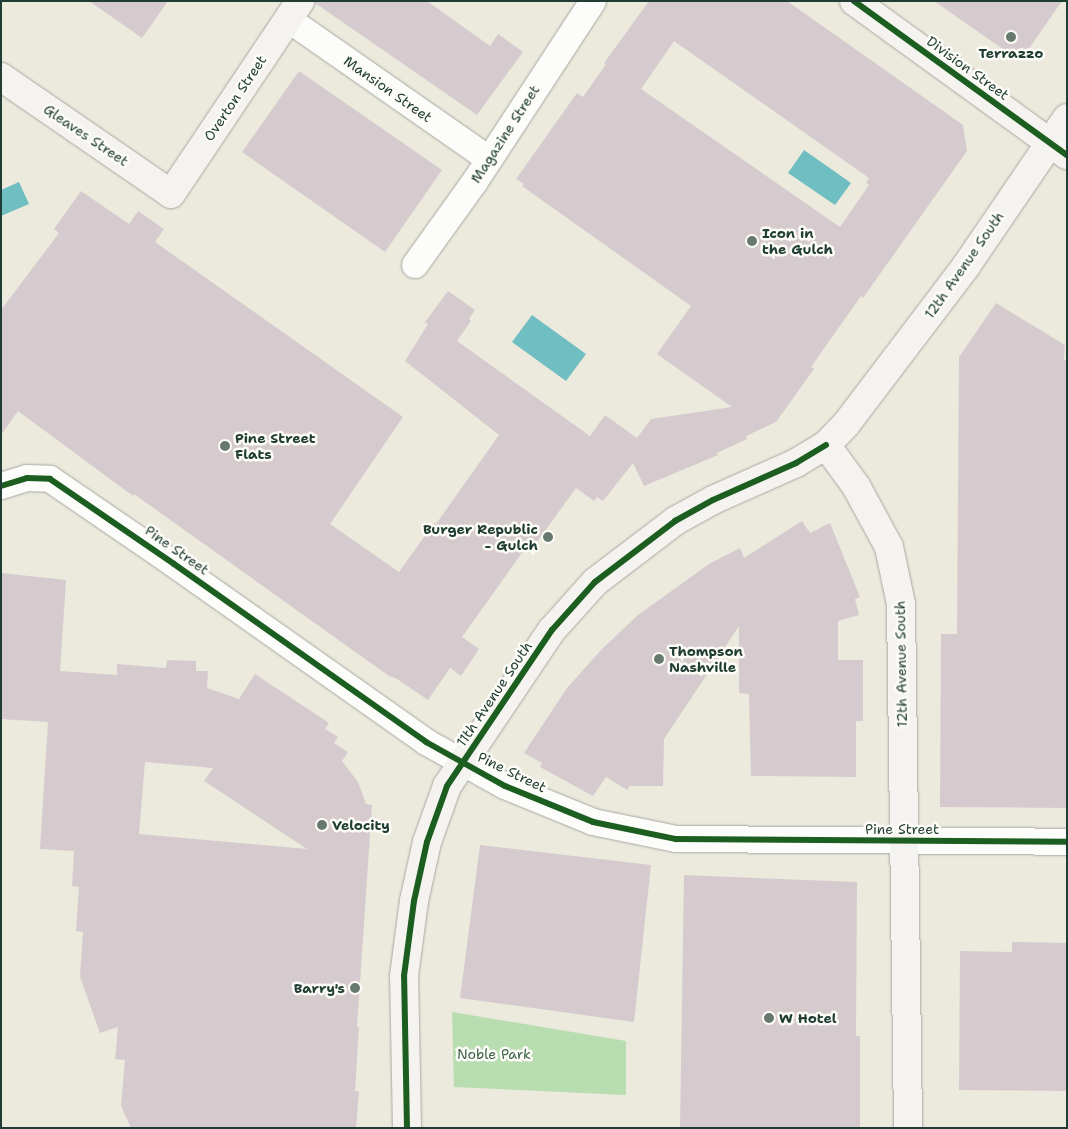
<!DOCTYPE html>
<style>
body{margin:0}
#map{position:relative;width:1068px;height:1129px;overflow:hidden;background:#ece9dd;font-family:"Shantell Sans",sans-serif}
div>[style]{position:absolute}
.green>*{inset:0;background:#b8ddb0}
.water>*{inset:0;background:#6fbec1}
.building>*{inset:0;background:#d5cbce}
.roads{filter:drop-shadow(0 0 1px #a7a9a1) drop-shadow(0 0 1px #a7a9a1)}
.street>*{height:26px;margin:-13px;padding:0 13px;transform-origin:13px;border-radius:13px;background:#fcfcfa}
.secondary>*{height:28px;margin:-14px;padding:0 14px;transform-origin:14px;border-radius:14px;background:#f5f3ef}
.cycleway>*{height:6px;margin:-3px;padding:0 3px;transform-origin:3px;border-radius:3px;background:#1b5e20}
.dots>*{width:14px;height:14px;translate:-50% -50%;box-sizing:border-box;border:2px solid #fdfcf7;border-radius:50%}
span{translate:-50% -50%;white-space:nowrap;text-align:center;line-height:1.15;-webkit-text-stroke:5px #fdfcf7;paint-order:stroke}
.poi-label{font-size:14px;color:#1f3d34;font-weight:700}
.left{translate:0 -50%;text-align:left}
.right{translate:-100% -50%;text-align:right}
.street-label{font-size:14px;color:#1f3d34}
.park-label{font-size:14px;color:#3b624a}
.frame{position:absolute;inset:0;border:2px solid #1f3d34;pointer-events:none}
</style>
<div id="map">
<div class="green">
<i style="clip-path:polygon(452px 1012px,626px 1041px,626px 1095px,454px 1087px)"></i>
</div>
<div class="water">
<i style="clip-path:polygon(804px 150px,851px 183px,835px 205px,788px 173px)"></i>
<i style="clip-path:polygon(19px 182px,29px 204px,1px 216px,1px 190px)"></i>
<i style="clip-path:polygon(532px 315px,586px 354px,566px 381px,512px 342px)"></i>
</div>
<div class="building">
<i style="clip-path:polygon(89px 1px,168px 1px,142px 38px)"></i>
<i style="clip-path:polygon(316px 1px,427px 1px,490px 46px,498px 34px,523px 52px,477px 115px,315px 3px)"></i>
<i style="clip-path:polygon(evenodd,649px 1px,787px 1px,963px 125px,967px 151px,863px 298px,861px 296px,811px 367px,814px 369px,776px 422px,746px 436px,747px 439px,717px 453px,718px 455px,644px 486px,633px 463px,603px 501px,597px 497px,594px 501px,576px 488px,529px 553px,524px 550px,462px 637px,479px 649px,461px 676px,450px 668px,428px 700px,397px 679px,389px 676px,134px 494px,133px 496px,18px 411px,1px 435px,1px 310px,59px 233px,54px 229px,81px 191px,129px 224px,138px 211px,164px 229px,155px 242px,403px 417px,330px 524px,399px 572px,434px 523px,436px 524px,499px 435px,405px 361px,428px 324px,425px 322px,448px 291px,475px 310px,469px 319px,471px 321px,457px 341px,590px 436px,605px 415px,637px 438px,651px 419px,732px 407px,657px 354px,691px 306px,522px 186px,524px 184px,516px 179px,577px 93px,583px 97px,606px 64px,604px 63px,649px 1px,674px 41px,869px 178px,866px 183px,869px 185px,840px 227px,641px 89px,674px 41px)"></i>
<i style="clip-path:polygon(934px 1px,1062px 1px,1030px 47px,1022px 53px,1017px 53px,1007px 52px)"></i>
<i style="clip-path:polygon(299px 71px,442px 170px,385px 252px,242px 152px)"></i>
<i style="clip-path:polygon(996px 303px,1065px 345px,1064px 360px,1067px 360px,1067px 808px,940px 807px,941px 634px,957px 634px,959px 357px)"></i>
<i style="clip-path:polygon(802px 521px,810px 533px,830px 523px,860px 597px,855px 599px,859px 615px,838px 621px,838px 660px,863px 660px,863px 721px,856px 721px,856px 777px,751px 776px,749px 694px,739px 693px,739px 626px,664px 739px,663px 786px,630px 786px,627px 790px,606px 777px,593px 796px,540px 767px,542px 763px,524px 753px,567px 688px,602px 649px,638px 615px,709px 564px,740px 548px,744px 558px)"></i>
<i style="clip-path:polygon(evenodd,1px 573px,66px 580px,60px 671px,117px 675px,117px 664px,166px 668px,167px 660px,196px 661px,196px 671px,208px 671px,207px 688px,239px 699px,255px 674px,329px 723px,325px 729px,338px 737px,334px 743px,348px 752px,342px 761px,358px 782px,366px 804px,372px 805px,357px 1027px,359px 1027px,355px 1091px,359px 1091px,356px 1128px,131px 1128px,121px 1106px,125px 1060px,115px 1059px,118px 1027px,100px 1033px,80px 977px,83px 932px,76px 931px,79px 887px,72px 886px,74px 851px,40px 849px,48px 722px,1px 719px,1px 573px,145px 762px,213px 768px,204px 781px,307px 849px,139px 834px,145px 762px)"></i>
<i style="clip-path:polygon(480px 845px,651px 865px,634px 1022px,460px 998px)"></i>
<i style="clip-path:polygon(684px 875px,857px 882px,856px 1036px,860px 1036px,860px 1128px,680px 1128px)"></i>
<i style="clip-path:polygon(1012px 942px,1067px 943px,1067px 1091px,959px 1090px,960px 951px,1012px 952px)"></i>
</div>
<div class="roads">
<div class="street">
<i style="left:288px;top:19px;width:245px;rotate:34.9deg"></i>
<i style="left:415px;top:265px;width:101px;rotate:-54.3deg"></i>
<i style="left:474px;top:183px;width:217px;rotate:-56.8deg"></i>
<i style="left:1px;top:486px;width:27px;rotate:-17deg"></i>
<i style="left:27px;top:478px;width:23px;rotate:2deg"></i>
<i style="left:50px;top:479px;width:150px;rotate:34.4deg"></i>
<i style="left:174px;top:564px;width:309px;rotate:35.2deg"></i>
<i style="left:426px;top:742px;width:90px;rotate:29.1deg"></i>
<i style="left:505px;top:786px;width:95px;rotate:22.2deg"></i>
<i style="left:593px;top:822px;width:85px;rotate:11.6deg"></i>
<i style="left:676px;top:839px;width:391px;rotate:0.4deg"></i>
</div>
<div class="secondary">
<i style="left:854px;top:1px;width:263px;rotate:35.9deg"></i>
<i style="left:1px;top:77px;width:206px;rotate:34.5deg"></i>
<i style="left:171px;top:194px;width:232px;rotate:-56.2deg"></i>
<i style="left:826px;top:445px;width:51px;rotate:53.8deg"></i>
<i style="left:856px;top:486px;width:69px;rotate:61.6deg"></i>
<i style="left:889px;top:547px;width:58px;rotate:78.1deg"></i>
<i style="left:901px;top:604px;width:524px;rotate:89.23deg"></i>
<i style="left:407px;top:1128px;width:152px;rotate:-91.1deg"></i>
<i style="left:404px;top:976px;width:76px;rotate:-82.4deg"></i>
<i style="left:414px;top:901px;width:60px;rotate:-77.6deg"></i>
<i style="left:427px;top:842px;width:59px;rotate:-70.3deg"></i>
<i style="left:447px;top:786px;width:188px;rotate:-56.1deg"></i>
<i style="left:552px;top:630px;width:64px;rotate:-48.1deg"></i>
<i style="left:595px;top:582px;width:101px;rotate:-37.3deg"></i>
<i style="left:675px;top:521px;width:43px;rotate:-28.9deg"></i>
<i style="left:713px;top:500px;width:91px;rotate:-24deg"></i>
<i style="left:796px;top:463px;width:35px;rotate:-31deg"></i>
<i style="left:826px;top:445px;width:30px;rotate:-46deg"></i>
<i style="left:847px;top:423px;width:197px;rotate:-52.8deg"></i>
<i style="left:966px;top:266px;width:179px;rotate:-55.7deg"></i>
</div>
</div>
<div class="cycleway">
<i style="left:854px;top:1px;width:263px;rotate:35.9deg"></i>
<i style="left:1px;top:486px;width:27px;rotate:-17deg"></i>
<i style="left:27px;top:478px;width:23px;rotate:2deg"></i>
<i style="left:50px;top:479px;width:150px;rotate:34.4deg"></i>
<i style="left:174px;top:564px;width:309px;rotate:35.2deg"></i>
<i style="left:426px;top:742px;width:90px;rotate:29.1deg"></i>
<i style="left:505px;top:786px;width:95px;rotate:22.2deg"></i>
<i style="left:593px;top:822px;width:85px;rotate:11.6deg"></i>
<i style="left:676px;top:839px;width:391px;rotate:0.4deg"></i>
<i style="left:407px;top:1128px;width:152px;rotate:-91.1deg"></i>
<i style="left:404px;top:976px;width:76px;rotate:-82.4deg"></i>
<i style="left:414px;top:901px;width:60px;rotate:-77.6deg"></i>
<i style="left:427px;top:842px;width:59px;rotate:-70.3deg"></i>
<i style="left:447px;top:786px;width:188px;rotate:-56.1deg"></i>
<i style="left:552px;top:630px;width:64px;rotate:-48.1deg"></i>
<i style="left:595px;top:582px;width:101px;rotate:-37.3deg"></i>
<i style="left:675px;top:521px;width:43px;rotate:-28.9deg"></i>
<i style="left:713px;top:500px;width:91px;rotate:-24deg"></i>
<i style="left:796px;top:463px;width:35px;rotate:-31deg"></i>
</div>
<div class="dots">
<i style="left:1011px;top:37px;background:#67796f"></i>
<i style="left:752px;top:241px;background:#67796f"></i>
<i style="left:225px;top:446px;background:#67796f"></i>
<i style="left:548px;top:537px;background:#67796f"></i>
<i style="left:659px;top:659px;background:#67796f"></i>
<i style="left:322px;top:825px;background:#67796f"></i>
<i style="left:355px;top:988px;background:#67796f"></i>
<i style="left:769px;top:1018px;background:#67796f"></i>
</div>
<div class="poi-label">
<span style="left:1011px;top:53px">Terrazzo</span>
<span class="left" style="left:762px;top:241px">Icon in<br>the Gulch</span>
<span class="left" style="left:235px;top:446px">Pine Street<br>Flats</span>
<span class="right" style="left:538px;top:537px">Burger Republic<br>- Gulch</span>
<span class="left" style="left:669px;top:659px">Thompson<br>Nashville</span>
<span class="left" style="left:332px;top:825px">Velocity</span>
<span class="right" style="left:345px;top:988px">Barry's</span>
<span class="left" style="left:779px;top:1018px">W Hotel</span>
</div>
<div class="street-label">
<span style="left:968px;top:68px;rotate:36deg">Division Street</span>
<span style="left:388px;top:89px;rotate:35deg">Mansion Street</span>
<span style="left:235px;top:98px;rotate:-56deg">Overton Street</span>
<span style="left:505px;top:134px;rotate:-57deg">Magazine Street</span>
<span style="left:86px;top:135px;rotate:34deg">Gleaves Street</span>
<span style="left:964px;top:265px;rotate:-55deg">12th Avenue South</span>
<span style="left:177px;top:550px;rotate:35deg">Pine Street</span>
<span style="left:901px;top:664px;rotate:-91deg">12th Avenue South</span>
<span style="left:494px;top:694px;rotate:-56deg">11th Avenue South</span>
<span style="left:512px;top:772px;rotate:26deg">Pine Street</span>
<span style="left:902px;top:829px">Pine Street</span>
</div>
<div class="park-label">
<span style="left:494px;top:1054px">Noble Park</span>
</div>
<div class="frame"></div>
</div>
